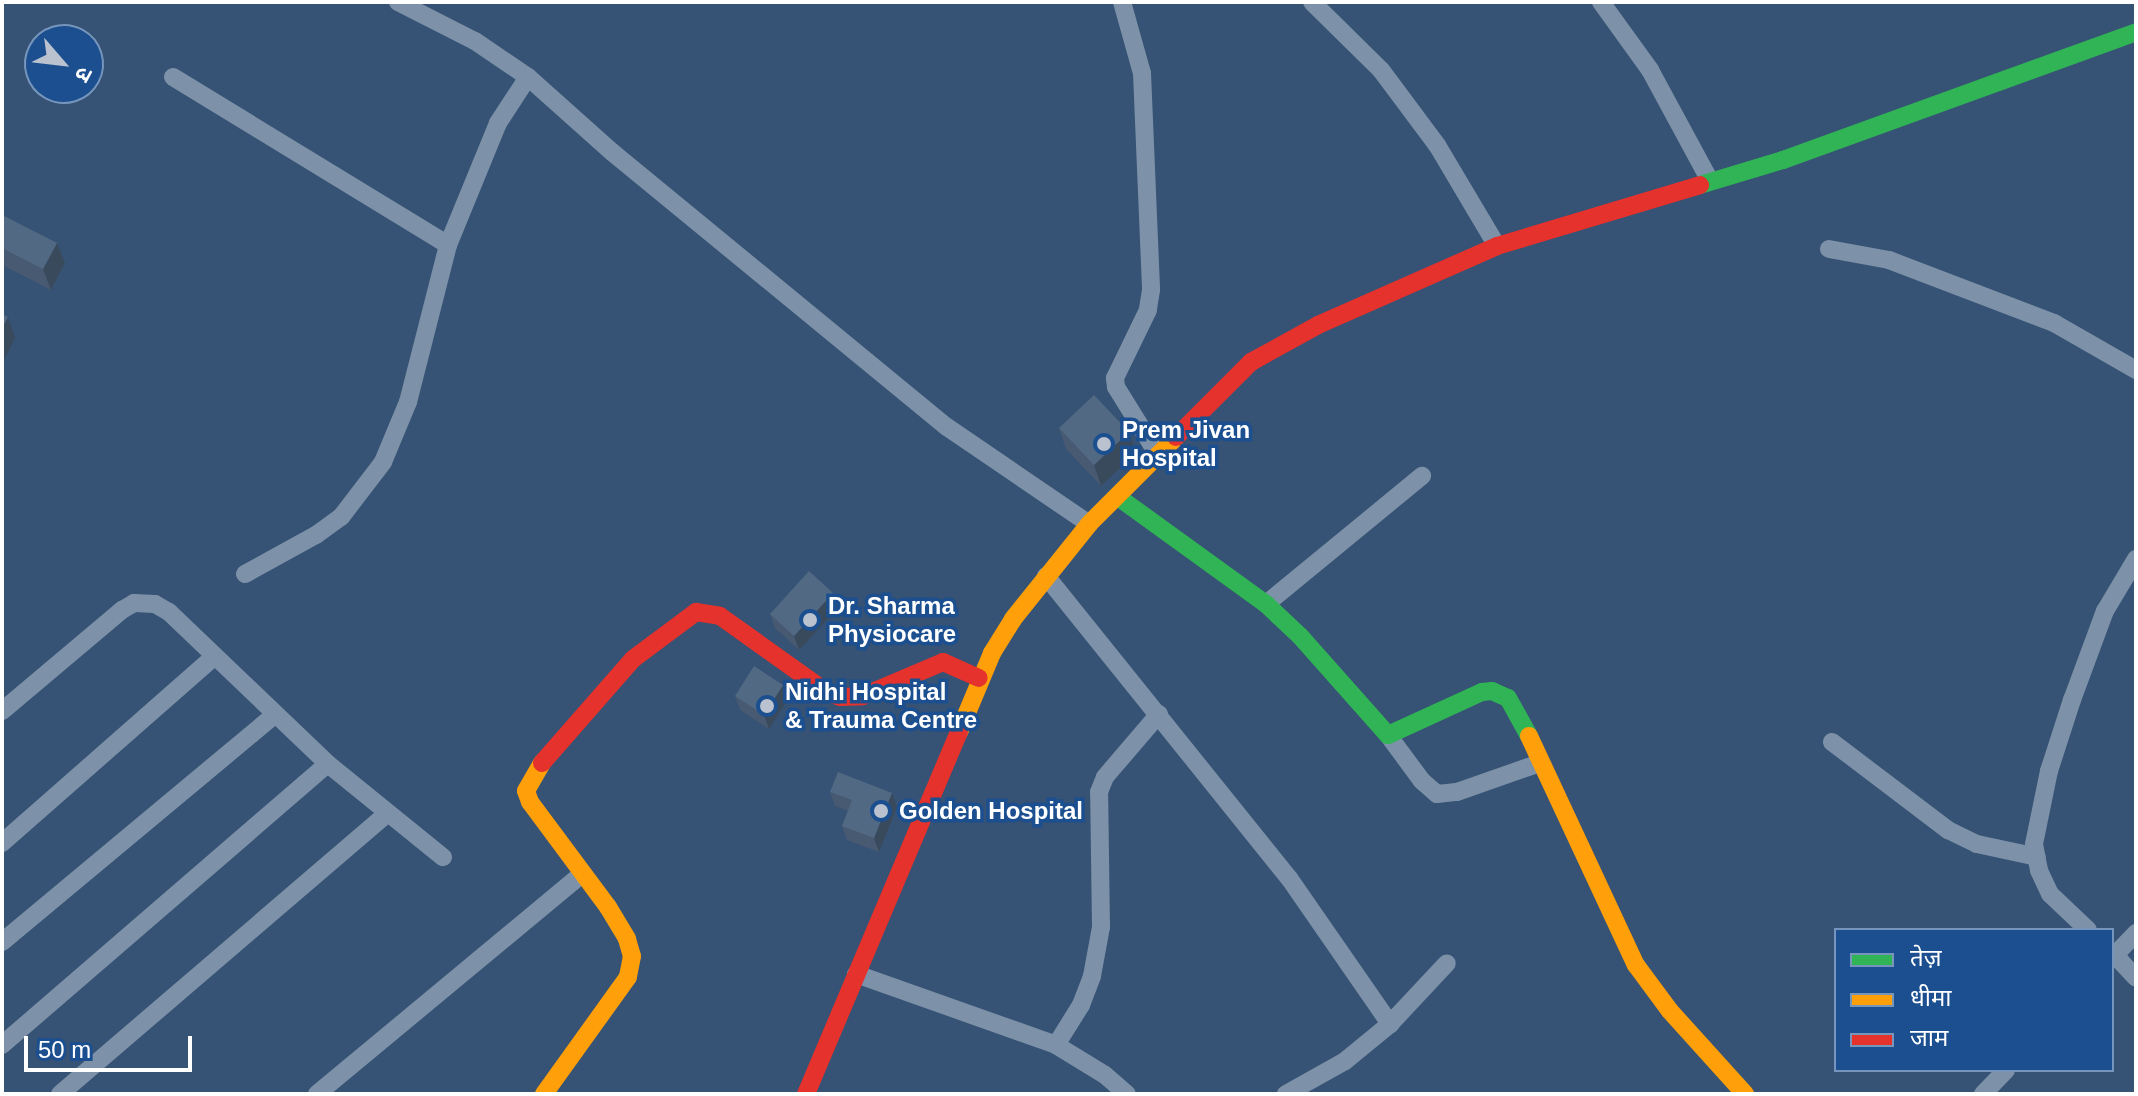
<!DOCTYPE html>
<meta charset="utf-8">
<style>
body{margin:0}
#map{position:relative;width:2138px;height:1096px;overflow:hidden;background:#365274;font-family:Helvetica,"Noto Sans Devanagari",sans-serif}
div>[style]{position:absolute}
.street>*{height:18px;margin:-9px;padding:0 9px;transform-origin:9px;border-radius:9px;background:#7d92a8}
.fast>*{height:18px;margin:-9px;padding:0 9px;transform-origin:9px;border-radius:9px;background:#30b455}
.slow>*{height:18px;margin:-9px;padding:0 9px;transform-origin:9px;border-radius:9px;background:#ff9f0a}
.jam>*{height:18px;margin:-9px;padding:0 9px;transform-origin:9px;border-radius:9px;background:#e5322d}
.wall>*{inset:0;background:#475a72}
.shaded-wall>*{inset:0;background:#394a5c}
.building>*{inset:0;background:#526984}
.dots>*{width:22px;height:22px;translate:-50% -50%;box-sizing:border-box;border:4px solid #1b4f8f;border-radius:50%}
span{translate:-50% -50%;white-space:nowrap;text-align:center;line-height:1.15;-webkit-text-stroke:7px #1b4f8f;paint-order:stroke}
.poi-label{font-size:24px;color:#fff;font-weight:700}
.left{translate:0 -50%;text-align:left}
.frame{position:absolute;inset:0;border:4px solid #fff;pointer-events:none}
.legend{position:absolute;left:1834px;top:928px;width:280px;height:144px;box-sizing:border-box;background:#1b4f8f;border:2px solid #7695bc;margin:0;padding:10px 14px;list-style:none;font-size:24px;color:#fff}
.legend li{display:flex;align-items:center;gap:16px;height:40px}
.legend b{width:40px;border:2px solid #7695bc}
.north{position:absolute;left:24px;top:24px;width:80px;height:80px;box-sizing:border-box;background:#1b4f8f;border:2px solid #7695bc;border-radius:50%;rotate:118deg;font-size:22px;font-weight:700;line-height:32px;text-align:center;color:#fff}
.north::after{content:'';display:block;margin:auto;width:28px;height:36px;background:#b9c2ce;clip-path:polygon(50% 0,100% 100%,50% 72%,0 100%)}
.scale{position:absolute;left:24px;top:1036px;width:168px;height:36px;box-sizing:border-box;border:4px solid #fff;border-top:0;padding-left:10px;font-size:24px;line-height:28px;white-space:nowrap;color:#fff;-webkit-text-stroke:6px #1b4f8f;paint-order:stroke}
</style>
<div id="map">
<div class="street">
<i style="left:398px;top:2px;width:86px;rotate:26.9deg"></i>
<i style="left:475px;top:41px;width:64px;rotate:34.2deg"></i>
<i style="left:528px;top:77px;width:113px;rotate:41.8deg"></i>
<i style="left:612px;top:152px;width:433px;rotate:39.4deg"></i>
<i style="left:947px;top:427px;width:172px;rotate:34.3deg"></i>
<i style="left:1122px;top:2px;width:74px;rotate:74.3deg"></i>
<i style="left:1142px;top:73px;width:217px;rotate:87.6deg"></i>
<i style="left:1151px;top:290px;width:20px;rotate:99deg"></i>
<i style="left:1148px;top:310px;width:76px;rotate:115.9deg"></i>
<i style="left:1115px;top:378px;width:9px;rotate:84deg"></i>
<i style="left:1116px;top:387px;width:78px;rotate:58.2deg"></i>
<i style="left:1312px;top:2px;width:97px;rotate:44.6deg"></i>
<i style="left:1381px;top:70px;width:94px;rotate:53.3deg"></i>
<i style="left:1437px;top:145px;width:117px;rotate:59.3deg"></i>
<i style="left:1601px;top:2px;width:84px;rotate:54.2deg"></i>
<i style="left:1650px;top:70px;width:126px;rotate:61.6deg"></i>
<i style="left:173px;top:77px;width:322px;rotate:31.4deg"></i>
<i style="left:1829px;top:249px;width:61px;rotate:10.4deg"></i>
<i style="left:1889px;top:260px;width:177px;rotate:20.9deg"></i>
<i style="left:2054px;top:323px;width:95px;rotate:29.8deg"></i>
<i style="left:245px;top:574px;width:81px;rotate:-28.8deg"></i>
<i style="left:316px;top:535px;width:31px;rotate:-36deg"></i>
<i style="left:341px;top:517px;width:69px;rotate:-52.6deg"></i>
<i style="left:383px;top:462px;width:65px;rotate:-67.4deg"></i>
<i style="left:408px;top:402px;width:162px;rotate:-75.7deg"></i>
<i style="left:448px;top:245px;width:132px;rotate:-67.7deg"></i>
<i style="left:498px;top:123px;width:55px;rotate:-56.9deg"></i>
<i style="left:1046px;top:576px;width:388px;rotate:51.2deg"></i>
<i style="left:1289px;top:878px;width:178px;rotate:55.3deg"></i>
<i style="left:1266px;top:604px;width:202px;rotate:-39.4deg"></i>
<i style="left:2px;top:711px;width:157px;rotate:-40.1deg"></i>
<i style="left:122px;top:610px;width:14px;rotate:-30deg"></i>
<i style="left:134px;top:603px;width:21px;rotate:3deg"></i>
<i style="left:155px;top:604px;width:16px;rotate:30deg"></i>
<i style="left:169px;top:612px;width:220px;rotate:43.7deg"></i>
<i style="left:328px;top:764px;width:148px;rotate:39deg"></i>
<i style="left:1388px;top:735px;width:57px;rotate:53.5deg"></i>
<i style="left:1422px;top:781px;width:20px;rotate:41deg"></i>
<i style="left:1437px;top:794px;width:20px;rotate:-6deg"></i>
<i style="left:1457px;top:792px;width:88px;rotate:-19.3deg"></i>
<i style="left:1832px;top:742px;width:146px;rotate:37.2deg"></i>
<i style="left:1948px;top:830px;width:32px;rotate:26deg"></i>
<i style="left:1977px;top:844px;width:61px;rotate:12.2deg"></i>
<i style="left:2px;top:843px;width:282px;rotate:-41.3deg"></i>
<i style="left:2088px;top:930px;width:52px;rotate:-136.5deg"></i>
<i style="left:2050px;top:894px;width:26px;rotate:-115deg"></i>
<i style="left:2039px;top:870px;width:26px;rotate:-101deg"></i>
<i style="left:2034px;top:844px;width:75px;rotate:-78.4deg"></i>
<i style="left:2049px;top:771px;width:75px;rotate:-72.1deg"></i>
<i style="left:2072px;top:700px;width:95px;rotate:-69.7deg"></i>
<i style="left:2105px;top:611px;width:61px;rotate:-59.2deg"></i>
<i style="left:2px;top:942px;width:354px;rotate:-39.8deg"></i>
<i style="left:2112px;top:952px;width:35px;rotate:47deg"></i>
<i style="left:2112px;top:958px;width:35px;rotate:-46deg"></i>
<i style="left:856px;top:974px;width:212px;rotate:19.5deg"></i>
<i style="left:1056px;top:1045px;width:57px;rotate:31.5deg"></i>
<i style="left:1105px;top:1075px;width:29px;rotate:41deg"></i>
<i style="left:2px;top:1045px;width:430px;rotate:-40.8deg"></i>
<i style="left:1056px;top:1045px;width:47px;rotate:-58deg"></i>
<i style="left:1081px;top:1005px;width:31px;rotate:-69deg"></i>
<i style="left:1092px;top:976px;width:50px;rotate:-79.6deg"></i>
<i style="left:1101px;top:927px;width:135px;rotate:-90.8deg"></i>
<i style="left:1099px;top:792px;width:16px;rotate:-68deg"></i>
<i style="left:1105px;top:777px;width:83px;rotate:-49.4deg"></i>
<i style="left:60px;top:1094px;width:430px;rotate:-40.6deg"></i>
<i style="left:317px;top:1094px;width:344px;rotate:-39.7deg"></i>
<i style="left:1286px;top:1094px;width:68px;rotate:-29.2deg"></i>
<i style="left:1345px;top:1061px;width:58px;rotate:-39.4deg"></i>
<i style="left:1390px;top:1024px;width:83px;rotate:-46.9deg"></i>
<i style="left:1983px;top:1094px;width:33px;rotate:-46deg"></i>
</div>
<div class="fast">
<i style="left:1700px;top:185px;width:87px;rotate:-16.8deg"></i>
<i style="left:1783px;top:160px;width:375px;rotate:-19.9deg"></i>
<i style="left:1118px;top:497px;width:183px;rotate:35.9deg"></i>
<i style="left:1266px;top:604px;width:47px;rotate:43.3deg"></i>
<i style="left:1300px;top:636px;width:132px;rotate:48.4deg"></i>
<i style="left:1388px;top:735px;width:103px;rotate:-24.6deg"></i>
<i style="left:1482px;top:692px;width:10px;rotate:-6deg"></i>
<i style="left:1492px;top:691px;width:17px;rotate:24deg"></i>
<i style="left:1508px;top:698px;width:43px;rotate:61.1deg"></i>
</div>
<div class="slow">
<i style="left:959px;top:732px;width:86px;rotate:-67.3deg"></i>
<i style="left:992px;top:653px;width:40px;rotate:-58deg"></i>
<i style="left:1013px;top:619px;width:122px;rotate:-51.3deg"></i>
<i style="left:1089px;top:524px;width:123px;rotate:-45deg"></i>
<i style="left:1529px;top:736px;width:253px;rotate:65deg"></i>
<i style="left:1636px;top:965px;width:57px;rotate:53.5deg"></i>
<i style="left:1670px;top:1011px;width:112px;rotate:47.9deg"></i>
<i style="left:542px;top:763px;width:32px;rotate:120deg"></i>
<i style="left:526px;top:791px;width:12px;rotate:70deg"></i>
<i style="left:530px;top:802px;width:131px;rotate:53.4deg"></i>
<i style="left:608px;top:907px;width:37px;rotate:59deg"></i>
<i style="left:627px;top:939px;width:18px;rotate:74deg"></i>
<i style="left:632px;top:956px;width:21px;rotate:101deg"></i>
<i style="left:628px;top:977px;width:144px;rotate:125.7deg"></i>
</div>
<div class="jam">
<i style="left:1176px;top:437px;width:106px;rotate:-45deg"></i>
<i style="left:1251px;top:362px;width:77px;rotate:-28.9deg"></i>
<i style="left:1318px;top:325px;width:196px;rotate:-23.8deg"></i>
<i style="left:1497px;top:246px;width:212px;rotate:-16.7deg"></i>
<i style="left:542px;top:763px;width:138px;rotate:-48.8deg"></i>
<i style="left:633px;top:659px;width:79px;rotate:-36.7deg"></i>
<i style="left:696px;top:612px;width:24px;rotate:9deg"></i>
<i style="left:720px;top:616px;width:133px;rotate:35.5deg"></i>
<i style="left:828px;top:693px;width:13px;rotate:18deg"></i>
<i style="left:840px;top:697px;width:23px;rotate:-2deg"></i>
<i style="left:863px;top:696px;width:87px;rotate:-23deg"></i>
<i style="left:943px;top:662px;width:39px;rotate:24deg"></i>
<i style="left:806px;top:1094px;width:393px;rotate:-67.1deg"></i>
</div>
<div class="wall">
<i style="clip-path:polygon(2px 215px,57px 243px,65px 263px,51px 290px,2px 265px)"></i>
<i style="clip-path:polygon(1059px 428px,1129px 432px,1136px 453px,1101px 486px,1066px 449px)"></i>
<i style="clip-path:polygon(833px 593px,838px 608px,799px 650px,775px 628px,770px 614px)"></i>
<i style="clip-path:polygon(783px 685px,788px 699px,769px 729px,740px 710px,735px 696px)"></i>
<i style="clip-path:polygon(830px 792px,897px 807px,879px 852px,847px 840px,842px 826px,848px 811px,835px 806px)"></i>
</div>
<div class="shaded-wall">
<i style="clip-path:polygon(57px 243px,65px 263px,51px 290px,43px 269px)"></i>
<i style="clip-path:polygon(8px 317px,15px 338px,2px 364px,2px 328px)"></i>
<i style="clip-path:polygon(1129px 432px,1136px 453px,1101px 486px,1094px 465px)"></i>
<i style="clip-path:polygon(833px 593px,838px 608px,799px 650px,794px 636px)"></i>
<i style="clip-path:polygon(783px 685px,788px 699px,769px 729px,764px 715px)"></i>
<i style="clip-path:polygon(892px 793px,897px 807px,879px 852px,874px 838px)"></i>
</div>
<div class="building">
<i style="clip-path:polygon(2px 215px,57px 243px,43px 269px,2px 248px)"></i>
<i style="clip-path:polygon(2px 314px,8px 317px,2px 328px)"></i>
<i style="clip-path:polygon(1094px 395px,1129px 432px,1094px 465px,1059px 428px)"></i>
<i style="clip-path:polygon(809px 571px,833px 593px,794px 636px,770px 614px)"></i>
<i style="clip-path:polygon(754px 666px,783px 685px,764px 715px,735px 696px)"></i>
<i style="clip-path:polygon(838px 772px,892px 793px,874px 838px,842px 826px,852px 800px,830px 792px)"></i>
</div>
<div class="dots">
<i style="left:1104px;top:444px;background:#b9c2ce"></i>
<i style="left:810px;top:620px;background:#b9c2ce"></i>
<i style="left:767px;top:706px;background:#b9c2ce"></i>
<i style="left:881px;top:811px;background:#b9c2ce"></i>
</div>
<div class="poi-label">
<span class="left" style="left:1122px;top:444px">Prem Jivan<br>Hospital</span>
<span class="left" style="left:828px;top:620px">Dr. Sharma<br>Physiocare</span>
<span class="left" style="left:785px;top:706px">Nidhi Hospital<br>&amp; Trauma Centre</span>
<span class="left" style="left:899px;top:811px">Golden Hospital</span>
</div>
<div class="frame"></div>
<ul class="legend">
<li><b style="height:10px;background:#30b455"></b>तेज़</li>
<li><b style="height:10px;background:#ff9f0a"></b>धीमा</li>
<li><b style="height:10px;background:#e5322d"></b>जाम</li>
</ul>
<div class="north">उ</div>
<div class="scale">50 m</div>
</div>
